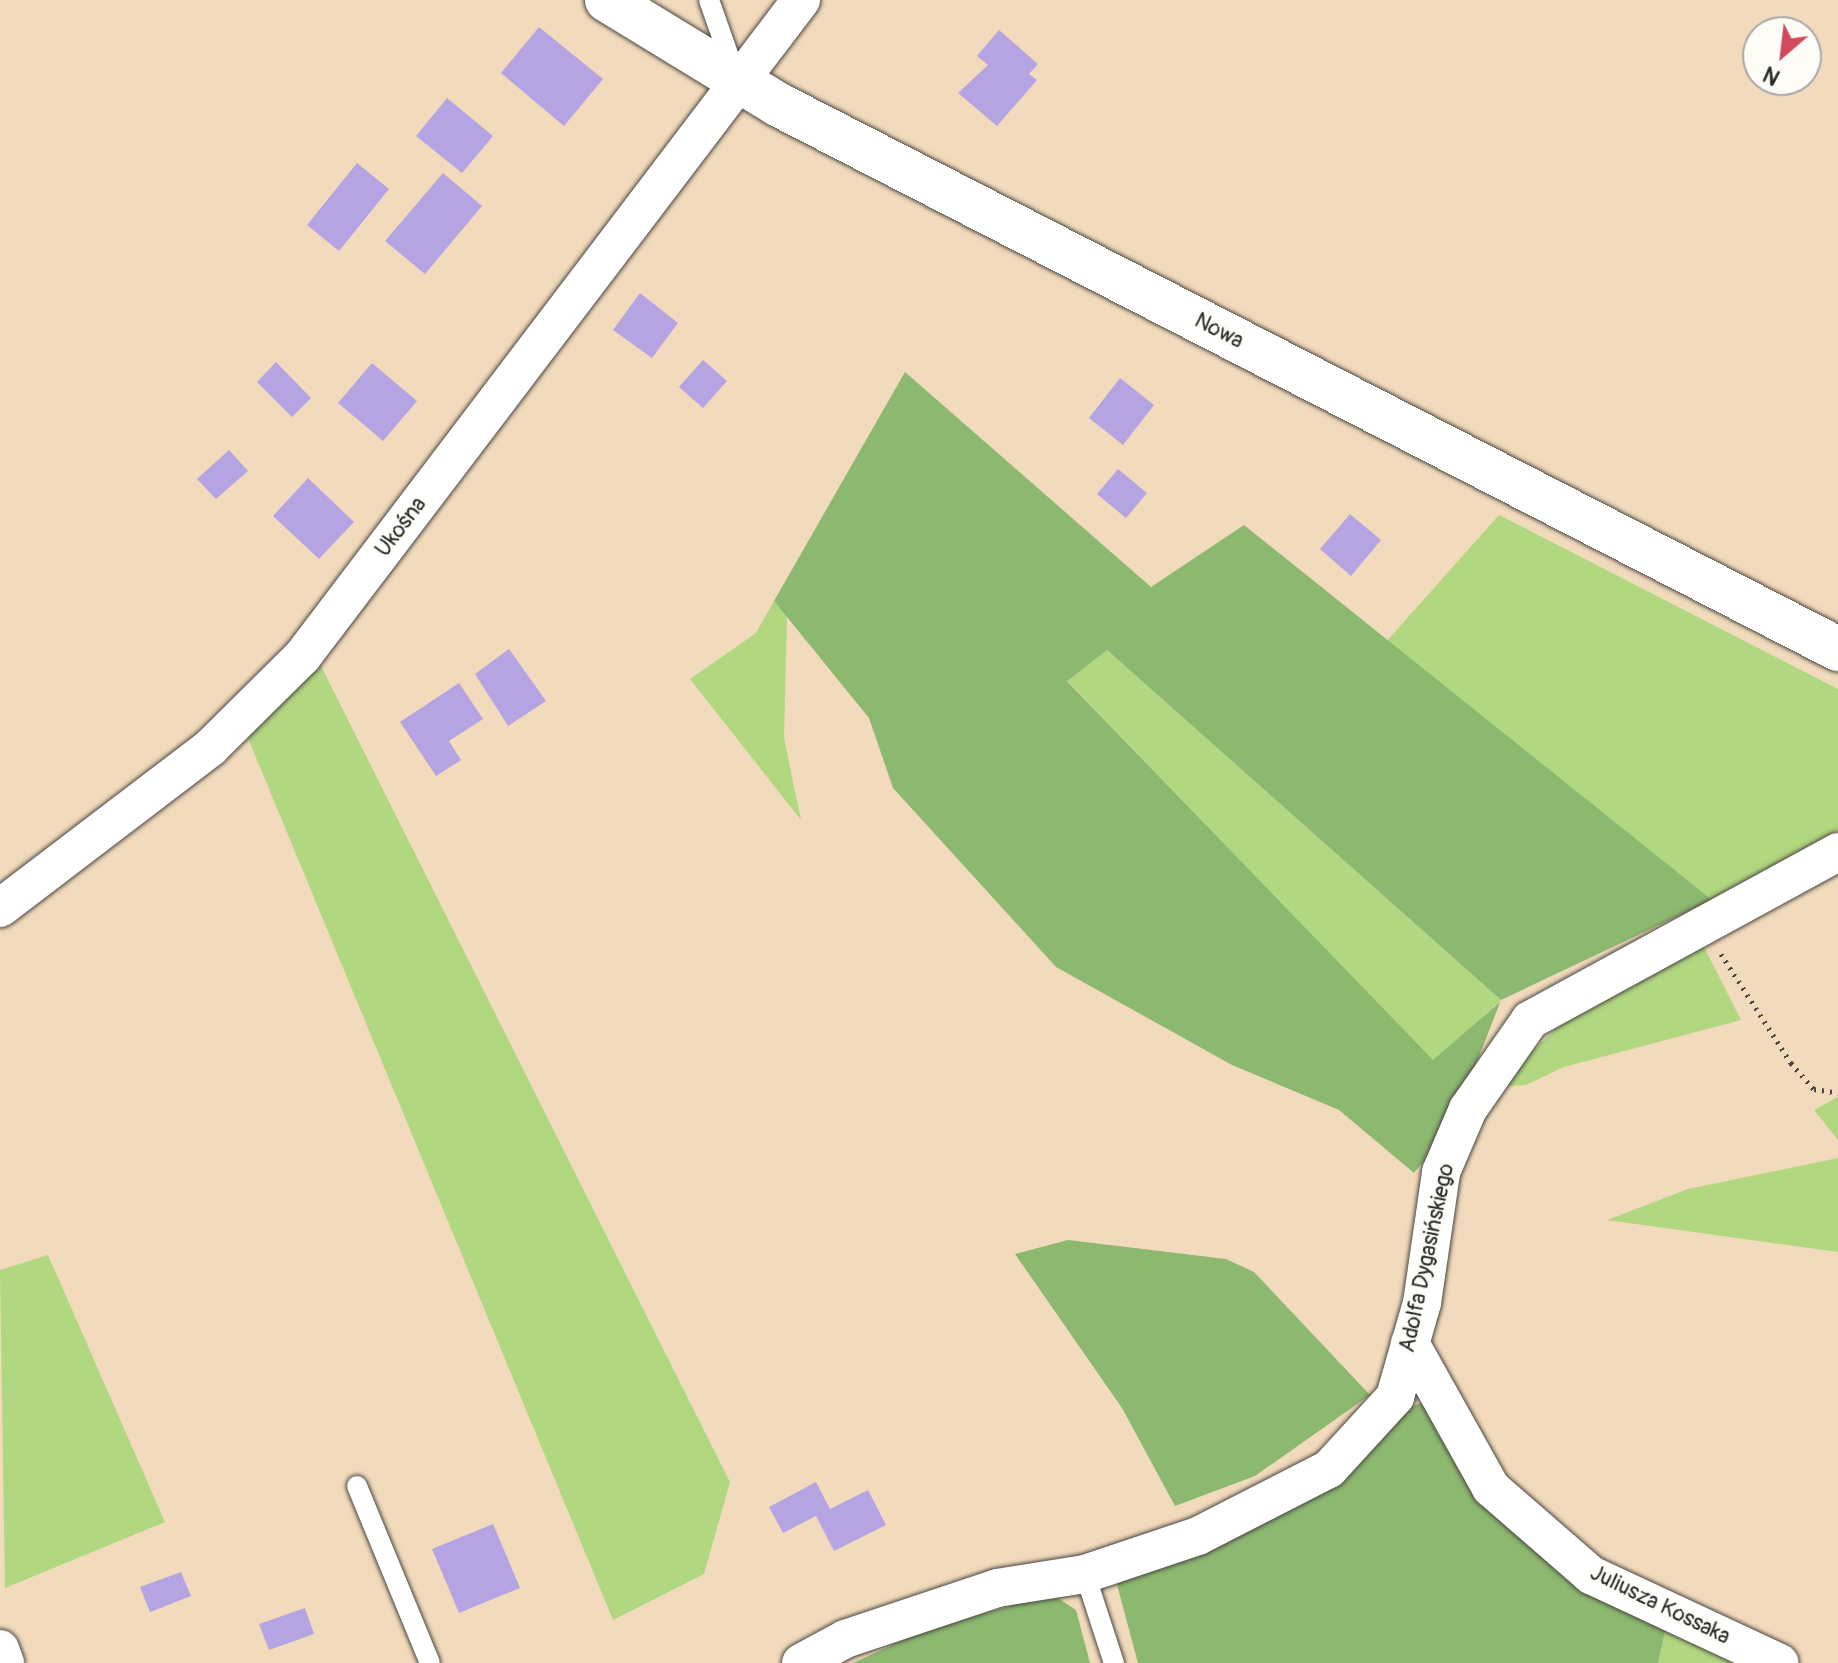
<!DOCTYPE html>
<meta charset="utf-8">
<style>
body{margin:0}
#map{position:relative;width:1838px;height:1663px;overflow:hidden;background:#f2dbbc;font-family:Pangolin,sans-serif}
div>[style]{position:absolute}
.green>*{inset:0;background:#b1d781}
.forest>*{inset:0;background:#8cb86f}
.building>*{inset:0;background:#b4a5e2}
.path>*{height:5px;margin-top:-2.5px;transform-origin:0;background:repeating-linear-gradient(90deg,#494541 0 2px,transparent 0 8px)}
.roads{filter:drop-shadow(0 0 2px #494541) drop-shadow(0 0 2px #494541)}
.service>*{height:20px;margin:-10px;padding:0 10px;transform-origin:10px;border-radius:10px;background:#fff}
.minor>*{height:38px;margin:-19px;padding:0 19px;transform-origin:19px;border-radius:19px;background:#fff}
.tertiary>*{height:44px;margin:-22px;padding:0 22px;transform-origin:22px;border-radius:22px;background:#fff}
span{translate:-50% -50%;white-space:nowrap;text-align:center;line-height:1.15;-webkit-text-stroke:6px #fdfcf7;paint-order:stroke}
.street-label{font-size:22px;color:#2b2b2b}
.north{position:absolute;left:1742px;top:16px;width:80px;height:80px;box-sizing:border-box;background:#fdfcf7;border:2px solid #a9a8a5;border-radius:50%;rotate:208deg;font-size:22px;font-weight:700;line-height:32px;text-align:center;color:#2b2b2b}
.north::after{content:'';display:block;margin:auto;width:28px;height:36px;background:#d1495b;clip-path:polygon(50% 0,100% 100%,50% 72%,0 100%)}
</style>
<div id="map">
<div class="green">
<i style="clip-path:polygon(1499px 515px,1838px 689px,1838px 830px,1712px 900px,1385px 643px)"></i>
<i style="clip-path:polygon(774px 601px,787px 616px,784px 738px,801px 820px,690px 679px,756px 633px)"></i>
<i style="clip-path:polygon(1107px 650px,1501px 1000px,1433px 1061px,1067px 680px)"></i>
<i style="clip-path:polygon(320px 664px,730px 1482px,704px 1574px,613px 1620px,245px 731px)"></i>
<i style="clip-path:polygon(1702px 943px,1741px 1020px,1564px 1067px,1526px 1085px,1497px 1087px,1565px 1019px)"></i>
<i style="clip-path:polygon(1838px 1097px,1838px 1140px,1814px 1110px)"></i>
<i style="clip-path:polygon(1838px 1158px,1838px 1252px,1607px 1220px,1688px 1189px)"></i>
<i style="clip-path:polygon(48px 1255px,165px 1522px,5px 1588px,0 1270px)"></i>
<i style="clip-path:polygon(1667px 1623px,1750px 1663px,1658px 1663px)"></i>
</div>
<div class="forest">
<i style="clip-path:polygon(evenodd,905px 372px,1151px 587px,1244px 525px,1712px 900px,1501px 1000px,1452px 1126px,1414px 1173px,1339px 1110px,1232px 1065px,1056px 967px,893px 788px,869px 718px,774px 601px,905px 372px,1107px 650px,1501px 1000px,1501px 1001px,1433px 1060px,1067px 681px,1107px 650px)"></i>
<i style="clip-path:polygon(1068px 1240px,1226px 1259px,1254px 1272px,1370px 1395px,1255px 1476px,1175px 1506px,1122px 1408px,1015px 1254px)"></i>
<i style="clip-path:polygon(1422px 1403px,1667px 1623px,1658px 1663px,1138px 1663px,1116px 1581px,1395px 1411px)"></i>
<i style="clip-path:polygon(1052px 1594px,1076px 1610px,1090px 1663px,853px 1663px,923px 1631px)"></i>
</div>
<div class="building">
<i style="clip-path:polygon(539px 27px,603px 79px,564px 126px,501px 73px)"></i>
<i style="clip-path:polygon(999px 30px,1038px 64px,1029px 74px,1037px 80px,997px 126px,958px 93px,988px 65px,977px 56px)"></i>
<i style="clip-path:polygon(447px 98px,493px 136px,462px 173px,416px 136px)"></i>
<i style="clip-path:polygon(357px 163px,389px 189px,339px 251px,307px 225px)"></i>
<i style="clip-path:polygon(443px 173px,482px 206px,425px 274px,385px 241px)"></i>
<i style="clip-path:polygon(640px 293px,678px 323px,652px 358px,613px 330px)"></i>
<i style="clip-path:polygon(703px 360px,727px 381px,703px 408px,679px 387px)"></i>
<i style="clip-path:polygon(276px 362px,311px 398px,292px 417px,257px 382px)"></i>
<i style="clip-path:polygon(372px 363px,417px 401px,383px 441px,338px 403px)"></i>
<i style="clip-path:polygon(1120px 378px,1154px 405px,1123px 445px,1089px 418px)"></i>
<i style="clip-path:polygon(229px 450px,248px 471px,216px 499px,197px 479px)"></i>
<i style="clip-path:polygon(1118px 469px,1147px 493px,1126px 518px,1097px 494px)"></i>
<i style="clip-path:polygon(308px 478px,354px 522px,319px 559px,273px 516px)"></i>
<i style="clip-path:polygon(1350px 514px,1381px 540px,1351px 576px,1320px 549px)"></i>
<i style="clip-path:polygon(509px 649px,546px 701px,508px 726px,475px 674px)"></i>
<i style="clip-path:polygon(459px 683px,483px 719px,449px 741px,461px 760px,436px 776px,400px 722px)"></i>
<i style="clip-path:polygon(816px 1482px,830px 1509px,868px 1490px,886px 1525px,834px 1551px,816px 1516px,783px 1533px,769px 1507px)"></i>
<i style="clip-path:polygon(493px 1524px,520px 1588px,459px 1613px,432px 1549px)"></i>
<i style="clip-path:polygon(181px 1572px,191px 1596px,150px 1612px,140px 1587px)"></i>
<i style="clip-path:polygon(305px 1608px,314px 1634px,269px 1650px,259px 1624px)"></i>
</div>
<div class="path">
<i style="left:1721px;top:954px;width:130px;rotate:57.3deg"></i>
<i style="left:1791px;top:1063px;width:35px;rotate:49deg"></i>
<i style="left:1814px;top:1089px;width:24px;rotate:9deg"></i>
</div>
<div class="roads">
<div class="service">
<i style="left:709px;top:0;width:75px;rotate:70.6deg"></i>
<i style="left:357px;top:1486px;width:191px;rotate:67.6deg"></i>
<i style="left:1085px;top:1574px;width:94px;rotate:72deg"></i>
</div>
<div class="minor">
<i style="left:0;top:908px;width:265px;rotate:-37.3deg"></i>
<i style="left:211px;top:747px;width:128px;rotate:-44.7deg"></i>
<i style="left:302px;top:657px;width:825px;rotate:-52.78deg"></i>
<i style="left:1410px;top:1343px;width:166px;rotate:60.8deg"></i>
<i style="left:1491px;top:1488px;width:133px;rotate:41deg"></i>
<i style="left:1591px;top:1575px;width:208px;rotate:25deg"></i>
<i style="left:0;top:1649px;width:15px;rotate:70deg"></i>
<i style="left:801px;top:1663px;width:50px;rotate:-28.6deg"></i>
<i style="left:845px;top:1639px;width:160px;rotate:-18.5deg"></i>
<i style="left:997px;top:1588px;width:89px;rotate:-9deg"></i>
<i style="left:1085px;top:1574px;width:119px;rotate:-18.6deg"></i>
<i style="left:1198px;top:1536px;width:147px;rotate:-27.1deg"></i>
<i style="left:1329px;top:1469px;width:98px;rotate:-47.5deg"></i>
<i style="left:1395px;top:1397px;width:98px;rotate:-74deg"></i>
<i style="left:1422px;top:1303px;width:132px;rotate:-81.7deg"></i>
<i style="left:1441px;top:1172px;width:69px;rotate:-66.8deg"></i>
<i style="left:1468px;top:1109px;width:108px;rotate:-55.1deg"></i>
<i style="left:1530px;top:1020px;width:351px;rotate:-28.6deg"></i>
</div>
<div class="tertiary">
<i style="left:607px;top:0;width:202px;rotate:31.4deg"></i>
<i style="left:779px;top:105px;width:1191px;rotate:27.19deg"></i>
</div>
</div>
<div class="street-label">
<span style="left:1219px;top:331px;rotate:27deg">Nowa</span>
<span style="left:401px;top:527px;rotate:-53deg">Ukośna</span>
<span style="left:1427px;top:1258px;rotate:-78deg">Adolfa Dygasińskiego</span>
<span style="left:1660px;top:1605px;rotate:26deg">Juliusza Kossaka</span>
</div>
<div class="north">N</div>
</div>
